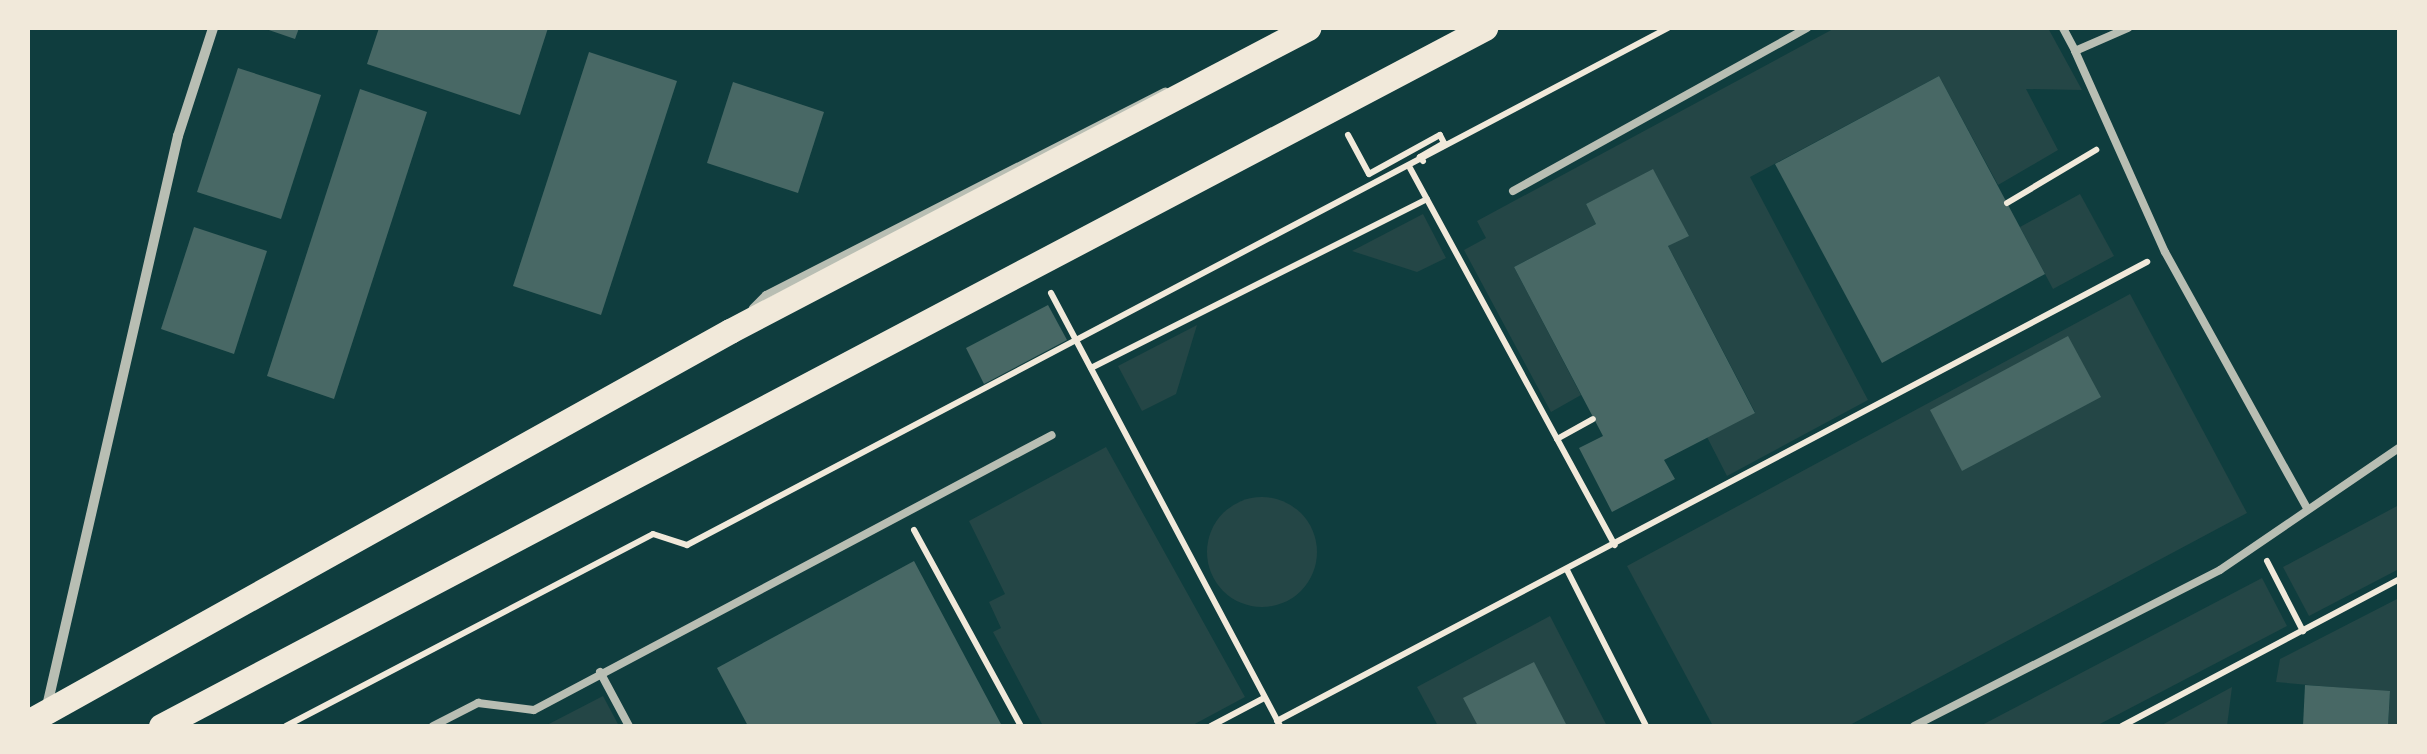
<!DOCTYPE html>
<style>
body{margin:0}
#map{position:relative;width:2427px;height:754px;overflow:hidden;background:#0f3d3e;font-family:Raleway,sans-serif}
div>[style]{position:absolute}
.green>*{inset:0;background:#244646}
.round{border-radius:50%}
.building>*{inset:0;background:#486865}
.path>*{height:6px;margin:-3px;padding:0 3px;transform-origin:3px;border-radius:3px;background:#f1e9da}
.service>*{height:8px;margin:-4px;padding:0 4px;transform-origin:4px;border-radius:4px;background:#b8beb3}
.minor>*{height:10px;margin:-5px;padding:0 5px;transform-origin:5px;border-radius:5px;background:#b8beb3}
.primary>*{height:25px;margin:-12.5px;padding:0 12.5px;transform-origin:12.5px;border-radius:12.5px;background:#f1e9da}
span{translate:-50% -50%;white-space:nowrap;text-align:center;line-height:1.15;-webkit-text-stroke:8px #f1e9da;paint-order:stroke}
.frame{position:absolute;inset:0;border:30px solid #f1e9da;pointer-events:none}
</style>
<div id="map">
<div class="green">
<i style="clip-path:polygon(1835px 28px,2048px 28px,2082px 90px,2026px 89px,2058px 150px,1998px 185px,1939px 76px,1750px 177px,1868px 400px,1727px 476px,1707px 437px,1755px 412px,1668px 246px,1688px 235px,1653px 170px,1586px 204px,1596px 224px,1514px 267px,1581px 395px,1551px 412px,1464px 250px,1486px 238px,1477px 221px)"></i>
<i style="clip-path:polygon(2080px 194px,2114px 256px,2053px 289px,2020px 227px)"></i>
<i style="clip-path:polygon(1423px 214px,1446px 258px,1417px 272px,1352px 251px)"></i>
<i style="clip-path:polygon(2130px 294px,2247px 513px,1848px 726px,1713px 726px,1627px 566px)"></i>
<i style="clip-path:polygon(1197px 325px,1176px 394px,1142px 411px,1118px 366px)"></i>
<i style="clip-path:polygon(1106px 447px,1245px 697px,1191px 726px,1043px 726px,993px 632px,1001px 628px,989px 602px,1005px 594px,969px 521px)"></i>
<i class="round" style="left:1207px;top:497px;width:110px;height:110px"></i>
<i style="clip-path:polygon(2399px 505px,2399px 569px,2309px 616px,2283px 567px)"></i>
<i style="clip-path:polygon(2262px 578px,2287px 626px,2096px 726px,1980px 726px)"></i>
<i style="clip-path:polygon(2399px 598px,2399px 726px,2388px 726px,2390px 692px,2276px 682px,2280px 659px)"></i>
<i style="clip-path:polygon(1550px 616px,1607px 726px,1438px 726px,1417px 687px)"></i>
<i style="clip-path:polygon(2232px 687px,2227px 726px,2160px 726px)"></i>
<i style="clip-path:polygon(603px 696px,619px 726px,545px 726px)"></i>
</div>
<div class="building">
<i style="clip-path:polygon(263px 28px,299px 28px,295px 39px)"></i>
<i style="clip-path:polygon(379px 28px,548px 28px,520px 115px,367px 64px)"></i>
<i style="clip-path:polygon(589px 52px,677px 81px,601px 315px,513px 286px)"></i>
<i style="clip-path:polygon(238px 68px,321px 95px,281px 219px,197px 192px)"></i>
<i style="clip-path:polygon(1939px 76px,2045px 274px,1882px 363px,1775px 164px)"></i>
<i style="clip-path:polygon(733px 82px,824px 112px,798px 193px,707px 163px)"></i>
<i style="clip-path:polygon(360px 89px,427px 112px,334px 399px,267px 376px)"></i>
<i style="clip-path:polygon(1653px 169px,1689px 236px,1668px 246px,1755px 413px,1664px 460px,1675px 479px,1612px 512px,1579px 448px,1603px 436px,1514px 267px,1596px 224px,1586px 204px)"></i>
<i style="clip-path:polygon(194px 227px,267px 251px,234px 354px,161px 329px)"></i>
<i style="clip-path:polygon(1048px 305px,1067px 340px,984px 384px,966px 348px)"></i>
<i style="clip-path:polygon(2068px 336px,2101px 397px,1962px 471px,1930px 410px)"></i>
<i style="clip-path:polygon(914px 561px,1002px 726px,748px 726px,717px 668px)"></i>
<i style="clip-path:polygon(1534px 662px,1567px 726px,1478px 726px,1463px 698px)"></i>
<i style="clip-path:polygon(2305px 685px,2390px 691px,2388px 726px,2303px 726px)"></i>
</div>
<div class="path">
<i style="left:1348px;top:135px;width:44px;rotate:61.7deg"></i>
<i style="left:1369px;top:174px;width:81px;rotate:-28.8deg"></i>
<i style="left:1440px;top:135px;width:9px;rotate:63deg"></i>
<i style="left:1444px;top:143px;width:28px;rotate:150deg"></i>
<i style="left:1420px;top:157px;width:5px;rotate:53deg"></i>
<i style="left:1410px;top:168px;width:429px;rotate:61.5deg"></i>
<i style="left:2007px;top:203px;width:104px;rotate:-30.8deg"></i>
<i style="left:1051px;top:293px;width:490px;rotate:62.1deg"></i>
<i style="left:1091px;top:368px;width:376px;rotate:-26.7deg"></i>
<i style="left:1557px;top:439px;width:41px;rotate:-29.1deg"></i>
<i style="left:914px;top:530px;width:223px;rotate:61.4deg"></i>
<i style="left:2267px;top:561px;width:79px;rotate:62.8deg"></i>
<i style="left:1567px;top:570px;width:175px;rotate:63.1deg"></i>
<i style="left:1277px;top:721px;width:984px;rotate:-27.82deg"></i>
<i style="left:286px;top:726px;width:414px;rotate:-27.6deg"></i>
<i style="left:653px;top:534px;width:36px;rotate:18deg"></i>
<i style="left:687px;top:545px;width:1109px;rotate:-27.79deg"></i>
<i style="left:1211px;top:726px;width:60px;rotate:-27.8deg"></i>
<i style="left:2122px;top:726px;width:314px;rotate:-27.9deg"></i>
</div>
<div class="service">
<i style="left:2063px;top:28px;width:26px;rotate:62deg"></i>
<i style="left:2075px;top:51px;width:58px;rotate:-23.5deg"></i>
<i style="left:2075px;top:51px;width:220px;rotate:65.9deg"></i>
<i style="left:2165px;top:252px;width:293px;rotate:61deg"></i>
<i style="left:1513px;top:191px;width:336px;rotate:-29deg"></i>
<i style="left:753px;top:308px;width:18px;rotate:-45deg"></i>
<i style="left:766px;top:295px;width:448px;rotate:-27deg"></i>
<i style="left:600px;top:672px;width:61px;rotate:61.8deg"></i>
<i style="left:433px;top:726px;width:51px;rotate:-27.1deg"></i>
<i style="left:478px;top:703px;width:56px;rotate:7.1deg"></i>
<i style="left:534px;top:710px;width:586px;rotate:-27.96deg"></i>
<i style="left:1914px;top:726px;width:343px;rotate:-27deg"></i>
<i style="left:2220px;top:570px;width:218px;rotate:-34.3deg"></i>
</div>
<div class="minor">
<i style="left:47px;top:706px;width:585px;rotate:-77.06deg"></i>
<i style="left:178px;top:136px;width:114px;rotate:-72deg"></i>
</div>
<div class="primary">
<i style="left:28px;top:722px;width:804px;rotate:-29.12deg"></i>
<i style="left:730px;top:331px;width:653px;rotate:-27.66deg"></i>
<i style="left:161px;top:726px;width:1497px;rotate:-27.8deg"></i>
</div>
<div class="frame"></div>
</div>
